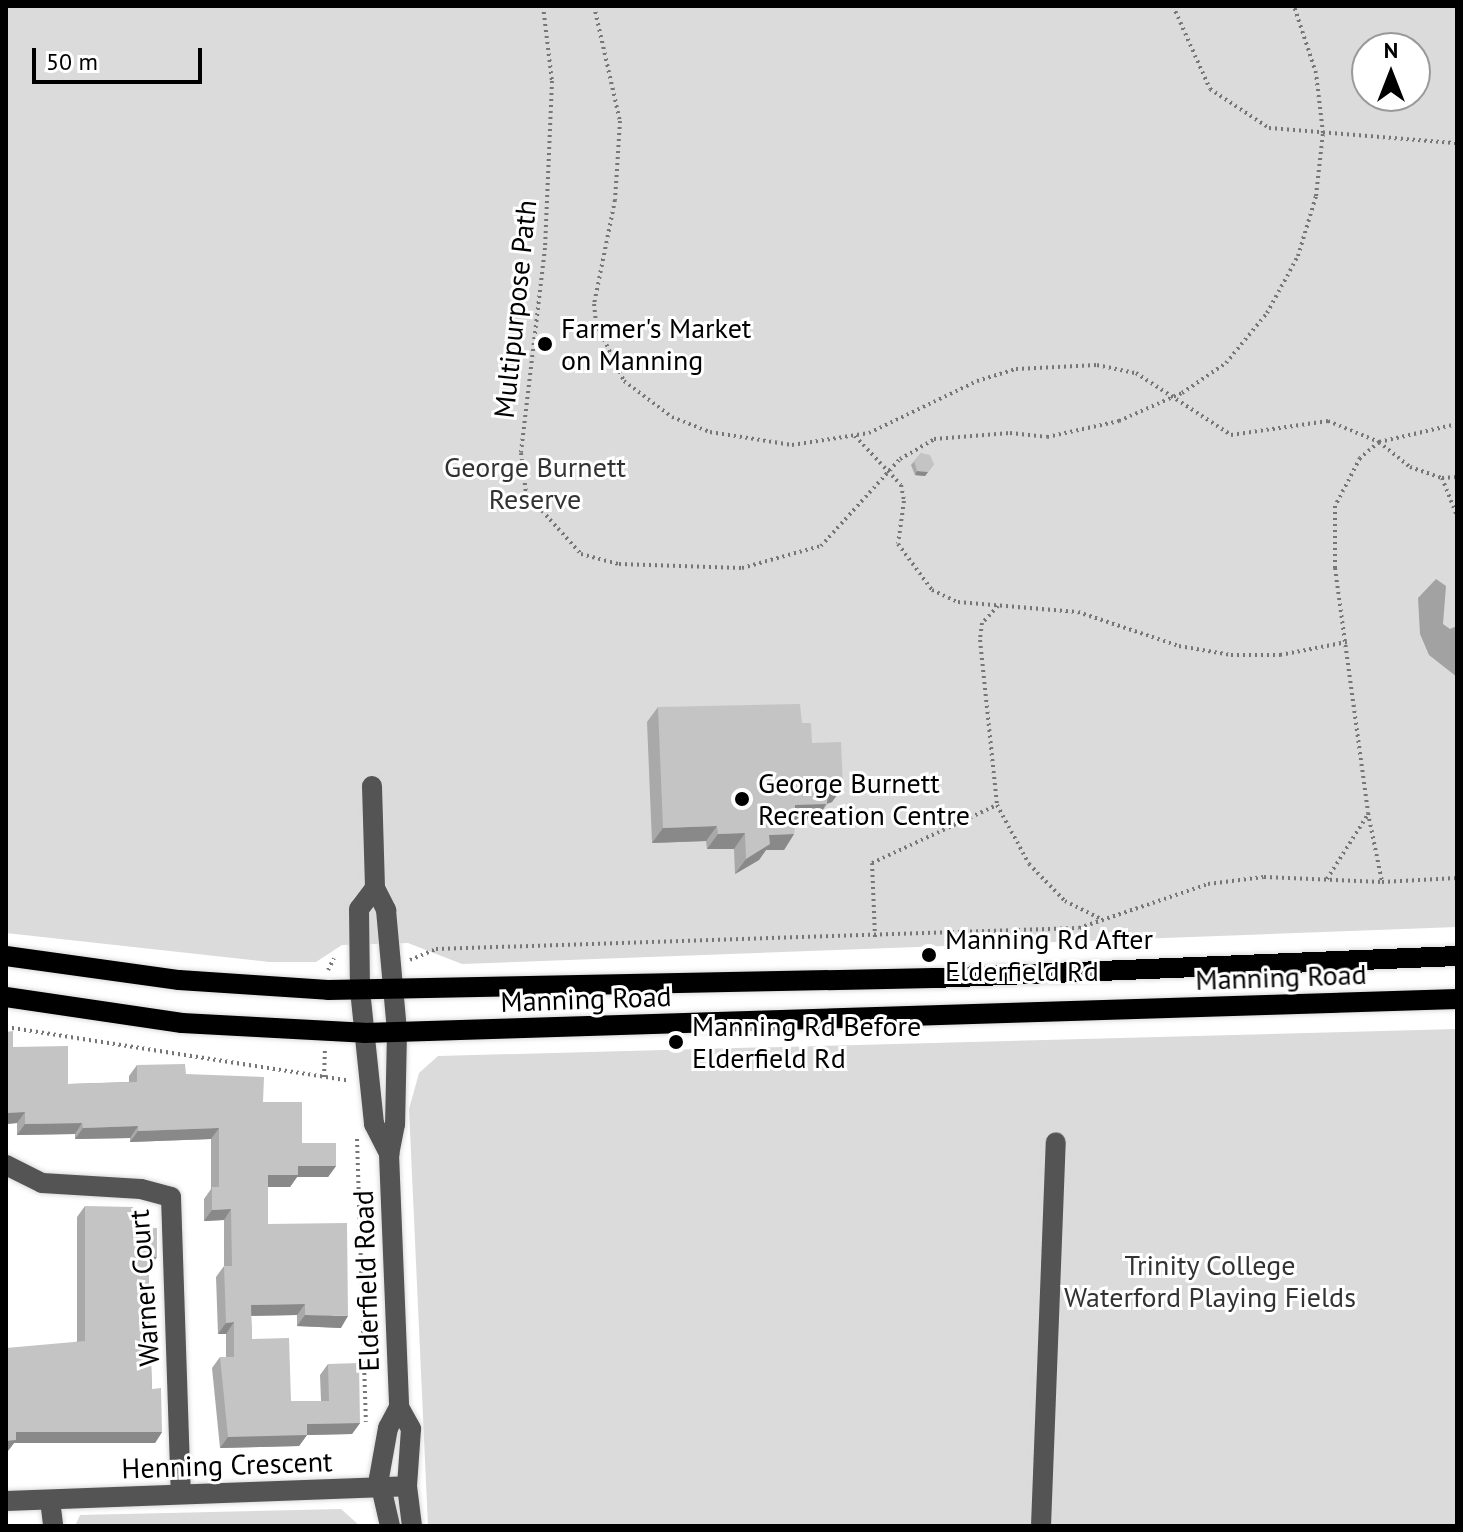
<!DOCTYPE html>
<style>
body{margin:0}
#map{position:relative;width:1463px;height:1532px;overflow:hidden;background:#fff;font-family:"PT Sans",sans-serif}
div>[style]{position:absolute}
.green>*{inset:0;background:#dbdbdb}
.water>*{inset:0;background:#a2a2a2}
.path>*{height:4px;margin-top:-2px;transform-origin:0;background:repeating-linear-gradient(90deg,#767676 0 2px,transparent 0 6px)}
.roads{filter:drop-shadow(0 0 2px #dbdbdb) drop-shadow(0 0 2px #dbdbdb)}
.minor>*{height:20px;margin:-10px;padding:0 10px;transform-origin:10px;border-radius:10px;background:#545454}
.major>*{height:20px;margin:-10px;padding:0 10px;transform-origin:10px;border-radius:10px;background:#000}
.wall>*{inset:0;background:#a9a9a9}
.shaded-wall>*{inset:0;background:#898989}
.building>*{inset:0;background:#c4c4c4}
.dots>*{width:22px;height:22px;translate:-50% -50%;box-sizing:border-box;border:4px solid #fff;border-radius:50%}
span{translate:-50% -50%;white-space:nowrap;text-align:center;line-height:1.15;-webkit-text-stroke:6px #fff;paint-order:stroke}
.street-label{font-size:28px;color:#000}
.poi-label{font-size:28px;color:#000}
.left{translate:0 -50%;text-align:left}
.park-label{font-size:28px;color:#323232}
.frame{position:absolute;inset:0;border:8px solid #000;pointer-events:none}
.north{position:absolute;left:1351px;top:32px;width:80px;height:80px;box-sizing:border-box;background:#fff;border:2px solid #999;border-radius:50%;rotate:0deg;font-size:22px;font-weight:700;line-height:32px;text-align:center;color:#000}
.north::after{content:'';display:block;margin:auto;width:28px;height:36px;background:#000;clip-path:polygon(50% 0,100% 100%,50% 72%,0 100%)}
.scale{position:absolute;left:32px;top:48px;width:170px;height:36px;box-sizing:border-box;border:4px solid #000;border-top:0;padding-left:10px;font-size:24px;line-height:28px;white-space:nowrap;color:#000;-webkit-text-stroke:6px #fff;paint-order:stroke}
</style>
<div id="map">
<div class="green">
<i style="clip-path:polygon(evenodd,6px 6px,1457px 6px,1457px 927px,462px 964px,408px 943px,342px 945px,316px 962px,269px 962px,6px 933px,6px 6px,1367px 48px,1415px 48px,1415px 96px,1367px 96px,1367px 48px)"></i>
<i style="clip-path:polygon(1457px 1029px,1457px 1526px,428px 1526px,409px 1109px,419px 1073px,438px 1056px)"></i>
<i style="clip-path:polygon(341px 1509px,360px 1526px,75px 1526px,80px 1515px)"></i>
</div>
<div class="water">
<i style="clip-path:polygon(1436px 579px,1446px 586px,1443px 624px,1450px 629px,1457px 626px,1457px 677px,1429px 655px,1420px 634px,1418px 598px)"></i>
</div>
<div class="path">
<i style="left:543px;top:6px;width:76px;rotate:83.2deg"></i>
<i style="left:552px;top:81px;width:167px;rotate:92.4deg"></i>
<i style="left:545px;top:248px;width:206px;rotate:96.7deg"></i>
<i style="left:521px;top:453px;width:40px;rotate:82.9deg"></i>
<i style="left:526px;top:493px;width:82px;rotate:48deg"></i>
<i style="left:581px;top:554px;width:39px;rotate:15deg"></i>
<i style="left:619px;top:564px;width:123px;rotate:1.9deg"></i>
<i style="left:742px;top:568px;width:82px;rotate:-15.6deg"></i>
<i style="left:821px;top:546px;width:118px;rotate:-47.8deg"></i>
<i style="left:900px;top:459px;width:39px;rotate:-30deg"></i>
<i style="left:934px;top:439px;width:76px;rotate:-4.5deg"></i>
<i style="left:1010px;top:433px;width:37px;rotate:6deg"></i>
<i style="left:1047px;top:437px;width:74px;rotate:-12.5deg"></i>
<i style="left:1119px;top:421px;width:69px;rotate:-24deg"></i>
<i style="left:1182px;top:393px;width:53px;rotate:-34.3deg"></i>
<i style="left:1226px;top:363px;width:65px;rotate:-50.6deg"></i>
<i style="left:1267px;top:313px;width:65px;rotate:-61.5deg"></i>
<i style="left:1298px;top:256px;width:63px;rotate:-73.3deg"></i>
<i style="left:1316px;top:196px;width:63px;rotate:-83.7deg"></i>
<i style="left:1323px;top:133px;width:60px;rotate:-96.7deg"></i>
<i style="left:1316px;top:73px;width:71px;rotate:-108.2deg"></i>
<i style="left:594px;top:6px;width:118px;rotate:77.3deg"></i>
<i style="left:620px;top:121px;width:79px;rotate:93.6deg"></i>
<i style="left:615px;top:200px;width:106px;rotate:101.4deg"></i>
<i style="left:594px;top:304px;width:19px;rotate:84deg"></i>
<i style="left:596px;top:323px;width:64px;rotate:64.2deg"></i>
<i style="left:624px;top:381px;width:60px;rotate:36.9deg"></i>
<i style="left:672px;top:417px;width:41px;rotate:21.5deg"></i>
<i style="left:710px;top:432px;width:83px;rotate:9deg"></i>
<i style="left:792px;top:445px;width:78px;rotate:-8.9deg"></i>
<i style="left:869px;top:433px;width:120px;rotate:-25.7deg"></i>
<i style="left:977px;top:381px;width:41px;rotate:-17.1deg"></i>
<i style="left:1016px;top:369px;width:81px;rotate:-2.8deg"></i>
<i style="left:1097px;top:365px;width:40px;rotate:12deg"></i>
<i style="left:1136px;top:373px;width:113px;rotate:33.1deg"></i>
<i style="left:1231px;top:435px;width:98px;rotate:-8.2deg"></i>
<i style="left:1328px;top:421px;width:55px;rotate:22.4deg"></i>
<i style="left:1379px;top:442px;width:25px;rotate:140deg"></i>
<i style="left:1360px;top:458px;width:54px;rotate:117.5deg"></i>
<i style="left:1335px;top:506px;width:62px;rotate:90deg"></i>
<i style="left:1335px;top:568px;width:247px;rotate:82.3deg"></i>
<i style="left:1368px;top:813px;width:70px;rotate:78.5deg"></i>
<i style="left:1173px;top:6px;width:91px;rotate:66deg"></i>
<i style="left:1210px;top:89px;width:71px;rotate:33.5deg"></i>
<i style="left:1269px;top:128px;width:189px;rotate:4.6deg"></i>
<i style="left:1457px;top:424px;width:80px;rotate:167deg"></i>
<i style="left:1379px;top:442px;width:40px;rotate:39deg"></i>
<i style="left:1410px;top:467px;width:34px;rotate:19deg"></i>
<i style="left:1442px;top:478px;width:41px;rotate:68.5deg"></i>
<i style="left:855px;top:436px;width:67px;rotate:46.8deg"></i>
<i style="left:901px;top:485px;width:16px;rotate:79deg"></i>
<i style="left:904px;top:501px;width:43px;rotate:97.9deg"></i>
<i style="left:898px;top:544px;width:57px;rotate:53.5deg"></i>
<i style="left:932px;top:590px;width:29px;rotate:25deg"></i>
<i style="left:958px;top:602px;width:120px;rotate:4.8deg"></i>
<i style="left:1078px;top:612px;width:107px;rotate:18.6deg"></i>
<i style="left:1179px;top:646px;width:53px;rotate:9.8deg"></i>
<i style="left:1231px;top:655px;width:49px"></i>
<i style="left:1280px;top:655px;width:68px;rotate:-11deg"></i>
<i style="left:1442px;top:478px;width:15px;rotate:-4deg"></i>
<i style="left:998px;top:606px;width:23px;rotate:133deg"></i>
<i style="left:982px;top:623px;width:17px;rotate:97deg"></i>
<i style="left:980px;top:640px;width:166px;rotate:84.1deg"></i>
<i style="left:997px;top:805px;width:67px;rotate:61.5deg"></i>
<i style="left:1029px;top:864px;width:52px;rotate:45.8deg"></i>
<i style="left:1065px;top:901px;width:40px;rotate:26.6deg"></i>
<i style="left:1327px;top:879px;width:75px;rotate:-57.6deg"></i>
<i style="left:875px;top:937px;width:74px;rotate:-92.3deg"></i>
<i style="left:872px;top:863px;width:138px;rotate:-24.9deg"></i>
<i style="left:410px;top:960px;width:28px;rotate:-23deg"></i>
<i style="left:436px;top:949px;width:643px;rotate:-1.87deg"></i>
<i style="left:1079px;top:928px;width:136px;rotate:-18.8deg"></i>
<i style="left:1208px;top:884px;width:56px;rotate:-7.1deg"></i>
<i style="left:1264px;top:877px;width:118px;rotate:2.4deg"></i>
<i style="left:1382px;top:882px;width:75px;rotate:-3.1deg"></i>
<i style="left:328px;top:970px;width:13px;rotate:-63deg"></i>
<i style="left:6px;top:1027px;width:348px;rotate:8.9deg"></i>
<i style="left:324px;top:1077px;width:26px;rotate:-88deg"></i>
<i style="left:357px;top:1139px;width:283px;rotate:88.2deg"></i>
</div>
<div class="roads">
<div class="minor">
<i style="left:372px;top:786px;width:102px;rotate:88.3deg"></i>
<i style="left:375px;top:888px;width:25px;rotate:63deg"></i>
<i style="left:386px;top:910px;width:122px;rotate:84.8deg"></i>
<i style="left:397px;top:1032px;width:92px;rotate:91.2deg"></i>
<i style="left:395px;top:1124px;width:31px;rotate:101deg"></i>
<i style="left:389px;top:1154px;width:253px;rotate:87.7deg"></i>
<i style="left:399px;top:1407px;width:25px;rotate:61deg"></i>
<i style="left:411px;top:1429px;width:57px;rotate:94deg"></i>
<i style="left:407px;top:1486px;width:40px;rotate:82.9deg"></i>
<i style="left:375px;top:888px;width:26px;rotate:127deg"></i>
<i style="left:359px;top:909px;width:81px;rotate:89.3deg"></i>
<i style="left:360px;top:990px;width:135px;rotate:84deg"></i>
<i style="left:374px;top:1124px;width:34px;rotate:63deg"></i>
<i style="left:6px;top:1165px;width:40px;rotate:26.6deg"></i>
<i style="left:42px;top:1183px;width:99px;rotate:3.5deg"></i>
<i style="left:141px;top:1189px;width:31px;rotate:15deg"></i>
<i style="left:171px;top:1197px;width:297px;rotate:88.1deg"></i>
<i style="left:50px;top:1500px;width:26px;rotate:83deg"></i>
<i style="left:6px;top:1501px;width:401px;rotate:-2.1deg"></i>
<i style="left:390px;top:1526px;width:49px;rotate:-102.9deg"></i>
<i style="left:379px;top:1478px;width:51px;rotate:-79.8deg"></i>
<i style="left:388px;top:1428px;width:24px;rotate:-62deg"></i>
<i style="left:1041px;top:1526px;width:384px;rotate:-87.8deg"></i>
</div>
<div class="major">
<i style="left:6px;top:956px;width:175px;rotate:7.9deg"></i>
<i style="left:179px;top:980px;width:149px;rotate:3.8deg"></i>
<i style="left:328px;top:990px;width:606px;rotate:-1.13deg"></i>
<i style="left:934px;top:978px;width:523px;rotate:-2.41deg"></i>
<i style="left:6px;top:997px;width:178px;rotate:8.4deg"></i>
<i style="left:182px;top:1023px;width:182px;rotate:3.1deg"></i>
<i style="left:364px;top:1033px;width:1094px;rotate:-1.78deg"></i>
</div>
</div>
<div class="wall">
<i style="clip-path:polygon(921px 453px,934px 464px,925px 476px,915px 475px,911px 465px)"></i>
<i style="clip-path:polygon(658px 707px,802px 723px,812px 743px,832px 802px,827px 804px,817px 819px,795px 820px,794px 834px,784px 850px,766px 850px,759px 860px,735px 874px,734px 849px,707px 849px,706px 841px,652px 843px,647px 722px)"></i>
<i style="clip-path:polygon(6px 1032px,13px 1047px,68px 1084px,129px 1082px,129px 1076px,137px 1065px,186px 1074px,263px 1102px,302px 1143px,336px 1166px,328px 1177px,297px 1177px,290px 1187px,268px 1187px,268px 1224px,341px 1328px,297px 1326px,297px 1315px,251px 1316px,252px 1339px,291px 1401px,321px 1401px,320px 1375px,328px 1364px,360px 1423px,352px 1434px,307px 1435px,299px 1446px,220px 1448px,212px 1368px,220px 1357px,226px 1357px,226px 1334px,218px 1334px,216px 1277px,224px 1266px,224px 1220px,204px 1221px,204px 1199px,211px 1189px,211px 1139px,130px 1142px,130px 1138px,75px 1139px,75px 1134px,17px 1135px,17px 1123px,6px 1124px)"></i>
<i style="clip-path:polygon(85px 1206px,132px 1227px,149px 1268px,149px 1309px,152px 1389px,162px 1432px,155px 1443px,14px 1443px,8px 1451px,77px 1341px,77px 1217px)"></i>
</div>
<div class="shaded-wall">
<i style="clip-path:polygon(917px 471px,928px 472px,925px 476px,915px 475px)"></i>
<i style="clip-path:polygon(843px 787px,832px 802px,826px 804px,817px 819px,784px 820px,795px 805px,828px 791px)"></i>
<i style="clip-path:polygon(717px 826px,706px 841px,652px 843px,663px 828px)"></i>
<i style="clip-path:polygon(745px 833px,734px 849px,707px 849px,718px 834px)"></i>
<i style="clip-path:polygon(794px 834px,784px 850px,766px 850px,759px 860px,735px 874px,746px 859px,769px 835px)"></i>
<i style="clip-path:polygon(25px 1112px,17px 1123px,6px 1124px,6px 1113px)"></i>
<i style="clip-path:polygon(82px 1123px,75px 1134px,17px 1135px,25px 1124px)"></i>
<i style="clip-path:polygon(138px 1126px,130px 1138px,75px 1139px,83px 1128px)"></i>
<i style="clip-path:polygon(219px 1128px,211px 1139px,130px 1142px,138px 1131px)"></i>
<i style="clip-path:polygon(298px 1166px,336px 1166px,328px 1177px,297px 1177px,290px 1187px,260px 1187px,268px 1175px)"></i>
<i style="clip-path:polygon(231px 1209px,224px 1220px,204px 1221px,212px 1210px)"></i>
<i style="clip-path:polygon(149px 1257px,157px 1257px,149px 1268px)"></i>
<i style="clip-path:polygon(305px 1304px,297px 1315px,243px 1316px,251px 1305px)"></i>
<i style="clip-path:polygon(305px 1315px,348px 1316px,341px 1328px,297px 1326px)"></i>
<i style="clip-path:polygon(234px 1322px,226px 1334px,218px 1334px,226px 1323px)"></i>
<i style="clip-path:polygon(360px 1423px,352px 1434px,307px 1435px,299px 1446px,220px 1448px,228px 1437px,307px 1424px)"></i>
<i style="clip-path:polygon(16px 1432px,162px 1432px,155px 1443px,14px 1443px,8px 1451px,6px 1451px,6px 1441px)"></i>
</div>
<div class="building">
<i style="clip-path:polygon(921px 453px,930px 455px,934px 464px,928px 472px,917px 471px,914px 461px)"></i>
<i style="clip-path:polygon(800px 704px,802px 723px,811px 723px,812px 743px,841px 742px,843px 787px,828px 791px,827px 804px,795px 805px,794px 834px,769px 835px,770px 844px,746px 859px,745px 833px,718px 834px,717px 826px,663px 828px,658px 707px)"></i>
<i style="clip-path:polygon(13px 1031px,13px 1047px,68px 1046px,68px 1084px,137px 1082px,137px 1065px,185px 1064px,186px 1074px,264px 1077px,263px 1102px,302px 1102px,302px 1143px,336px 1143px,336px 1166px,298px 1166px,298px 1175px,268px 1175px,268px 1224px,347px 1223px,348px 1316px,305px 1315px,305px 1304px,251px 1305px,252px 1339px,289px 1338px,291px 1401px,329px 1401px,328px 1364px,359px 1363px,360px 1423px,307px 1424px,307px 1435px,228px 1437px,220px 1357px,234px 1357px,234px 1322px,226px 1323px,224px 1266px,232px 1266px,231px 1209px,212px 1210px,212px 1187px,219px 1187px,219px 1128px,138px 1131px,138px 1126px,83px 1128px,82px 1123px,25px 1124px,25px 1112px,6px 1113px,6px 1032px)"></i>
<i style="clip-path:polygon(85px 1206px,133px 1207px,132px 1227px,157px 1228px,157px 1257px,149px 1257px,149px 1309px,152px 1389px,161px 1388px,162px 1432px,16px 1432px,16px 1440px,6px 1441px,6px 1348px,85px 1341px)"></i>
<i style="clip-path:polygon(6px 1267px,8px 1267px,8px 1296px,6px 1296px)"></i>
</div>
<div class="dots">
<i style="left:545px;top:344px;background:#000"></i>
<i style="left:742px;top:799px;background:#000"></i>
<i style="left:929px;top:955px;background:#000"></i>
<i style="left:676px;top:1042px;background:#000"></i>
</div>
<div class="street-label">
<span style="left:515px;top:309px;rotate:-84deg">Multipurpose Path</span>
<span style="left:1281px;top:977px;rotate:-2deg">Manning Road</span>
<span style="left:586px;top:999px;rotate:-2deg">Manning Road</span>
<span style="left:366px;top:1281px;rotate:-92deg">Elderfield Road</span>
<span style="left:144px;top:1288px;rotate:-94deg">Warner Court</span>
<span style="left:227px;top:1465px;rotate:-2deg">Henning Crescent</span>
</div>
<div class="poi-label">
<span class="left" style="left:561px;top:344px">Farmer's Market<br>on Manning</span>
<span class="left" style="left:758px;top:799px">George Burnett<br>Recreation Centre</span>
<span class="left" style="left:945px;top:955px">Manning Rd After<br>Elderfield Rd</span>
<span class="left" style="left:692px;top:1042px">Manning Rd Before<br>Elderfield Rd</span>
</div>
<div class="park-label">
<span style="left:535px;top:483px">George Burnett<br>Reserve</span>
<span style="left:1210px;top:1281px">Trinity College<br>Waterford Playing Fields</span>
</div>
<div class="frame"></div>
<div class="north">N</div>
<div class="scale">50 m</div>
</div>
